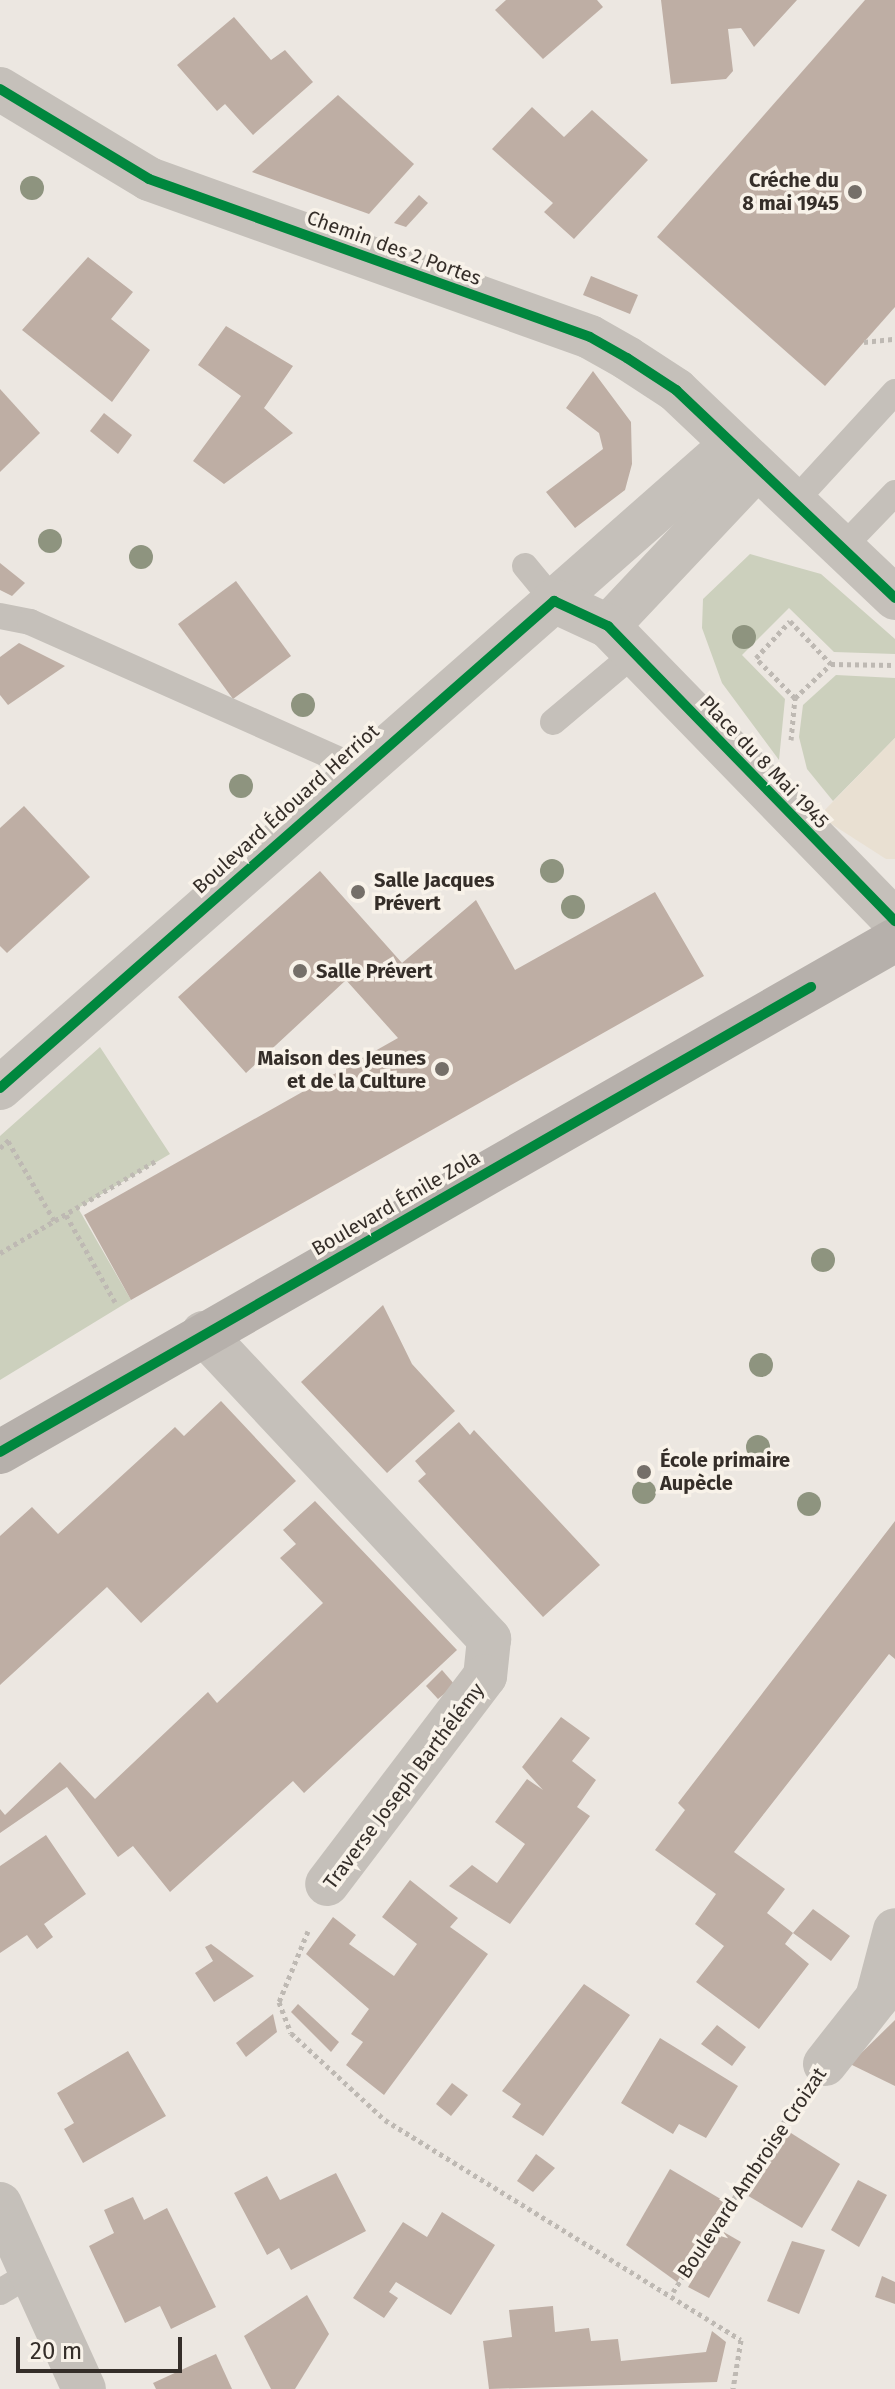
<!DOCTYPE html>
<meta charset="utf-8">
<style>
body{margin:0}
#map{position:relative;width:895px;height:2389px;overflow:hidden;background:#ece7e1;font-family:"Fira Sans",sans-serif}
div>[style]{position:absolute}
.green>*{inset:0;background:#ccd0bd}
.plaza>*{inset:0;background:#e9e0d2}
.building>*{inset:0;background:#beaea4}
.path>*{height:5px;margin-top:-2.5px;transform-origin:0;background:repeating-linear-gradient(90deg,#beb9b3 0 4px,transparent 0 8px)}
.lane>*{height:26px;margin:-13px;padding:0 13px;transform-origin:13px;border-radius:13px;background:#c5c0ba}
.street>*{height:44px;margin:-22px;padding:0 22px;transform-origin:22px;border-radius:22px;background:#c5c0ba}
.secondary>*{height:44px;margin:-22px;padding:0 22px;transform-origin:22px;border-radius:22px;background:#b6b0ab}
.cycleway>*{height:10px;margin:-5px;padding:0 5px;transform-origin:5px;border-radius:5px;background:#00873e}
.trees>*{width:24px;height:24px;margin:-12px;border-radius:50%;background:#8e947f}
.dots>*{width:22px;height:22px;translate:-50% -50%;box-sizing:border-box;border:4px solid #f8f2e9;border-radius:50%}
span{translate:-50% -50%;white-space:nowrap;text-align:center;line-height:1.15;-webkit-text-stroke:7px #f8f2e9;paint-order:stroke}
.poi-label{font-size:20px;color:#352e29;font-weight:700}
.right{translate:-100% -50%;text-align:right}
.left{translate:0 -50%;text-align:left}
.street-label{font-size:20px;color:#352e29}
.scale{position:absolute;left:16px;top:2337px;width:166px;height:36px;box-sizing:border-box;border:4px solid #352e29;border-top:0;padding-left:10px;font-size:24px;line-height:28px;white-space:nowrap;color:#352e29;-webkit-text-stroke:6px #f8f2e9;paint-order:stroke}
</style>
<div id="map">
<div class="green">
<i style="clip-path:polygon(750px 554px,821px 574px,895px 639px,895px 654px,834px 652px,789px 608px,742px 655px,785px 699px,779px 760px,722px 683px,702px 628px,703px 599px)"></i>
<i style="clip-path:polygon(836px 675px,895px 678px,895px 738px,833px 801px,807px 769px,799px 737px,803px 705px)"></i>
<i style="clip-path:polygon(100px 1047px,170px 1154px,78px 1208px,131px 1300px,0 1380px,0 1136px)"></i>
</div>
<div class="plaza">
<i style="clip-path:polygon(895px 738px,895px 859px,886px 859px,819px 816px)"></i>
</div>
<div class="building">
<i style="clip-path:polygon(506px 0,597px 0,603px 7px,543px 59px,495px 10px)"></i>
<i style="clip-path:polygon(661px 0,797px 0,754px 47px,741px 28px,728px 29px,733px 71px,726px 79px,671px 84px)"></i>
<i style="clip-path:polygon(865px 0,895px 0,895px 307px,825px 386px,657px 237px)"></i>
<i style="clip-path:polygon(234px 17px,271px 60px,285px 50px,313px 82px,253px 135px,225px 104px,217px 111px,177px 65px)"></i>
<i style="clip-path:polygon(338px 95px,414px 164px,369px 214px,252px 172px)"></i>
<i style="clip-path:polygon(532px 107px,564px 137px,592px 110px,648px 160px,574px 239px,544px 212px,553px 203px,492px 149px)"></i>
<i style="clip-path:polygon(419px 195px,428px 203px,406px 227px,394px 223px)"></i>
<i style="clip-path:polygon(88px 257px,133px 292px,111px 319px,150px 350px,112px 402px,22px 330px)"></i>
<i style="clip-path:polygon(591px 276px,638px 295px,630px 314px,583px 295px)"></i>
<i style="clip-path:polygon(226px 326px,293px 366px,264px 408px,293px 433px,224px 484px,193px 461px,241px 396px,198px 365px)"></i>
<i style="clip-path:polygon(593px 371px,631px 422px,632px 464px,625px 490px,575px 528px,546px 492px,603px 449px,599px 433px,566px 408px)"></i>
<i style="clip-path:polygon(0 389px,40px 433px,0 472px)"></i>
<i style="clip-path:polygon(104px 413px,132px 435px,118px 454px,90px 431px)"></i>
<i style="clip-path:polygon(0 563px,25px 583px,12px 596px,0 590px)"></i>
<i style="clip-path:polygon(236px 581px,291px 656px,233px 699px,178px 624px)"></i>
<i style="clip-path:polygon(19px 643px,65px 666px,8px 705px,0 695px,0 657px)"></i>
<i style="clip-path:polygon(24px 806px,90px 877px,7px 953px,0 946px,0 828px)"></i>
<i style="clip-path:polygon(320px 871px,402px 963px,476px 900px,515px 970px,655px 892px,704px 976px,131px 1300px,84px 1215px,398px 1038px,346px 980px,246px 1073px,178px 997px)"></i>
<i style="clip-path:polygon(383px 1305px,412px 1364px,455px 1411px,387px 1473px,301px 1382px)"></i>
<i style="clip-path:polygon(221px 1401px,296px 1481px,141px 1623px,107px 1587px,0 1685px,0 1536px,32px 1507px,58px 1534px,175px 1427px,184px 1436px)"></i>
<i style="clip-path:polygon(459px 1422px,470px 1435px,474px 1430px,600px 1565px,543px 1617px,418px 1481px,426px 1474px,415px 1461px)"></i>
<i style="clip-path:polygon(315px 1501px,457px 1650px,304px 1793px,293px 1781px,170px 1892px,133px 1846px,118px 1857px,67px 1787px,0 1833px,0 1809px,5px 1815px,60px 1762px,95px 1799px,208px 1692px,217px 1703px,323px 1603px,280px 1558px,296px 1544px,283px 1530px)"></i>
<i style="clip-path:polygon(895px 1521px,895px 1659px,889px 1654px,734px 1852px,785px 1889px,767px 1913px,793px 1933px,813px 1909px,850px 1936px,831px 1961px,793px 1933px,785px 1944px,809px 1964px,759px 2029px,696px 1982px,724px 1946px,695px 1924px,716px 1894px,655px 1850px,685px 1810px,678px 1803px)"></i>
<i style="clip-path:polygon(442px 1670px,455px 1685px,438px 1699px,426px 1686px)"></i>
<i style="clip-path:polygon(561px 1717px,590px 1738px,572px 1761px,596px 1780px,577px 1807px,590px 1816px,510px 1924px,449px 1886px,472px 1865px,497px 1883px,525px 1844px,495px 1822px,527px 1779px,543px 1790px,522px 1767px)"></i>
<i style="clip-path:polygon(46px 1835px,86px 1894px,44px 1924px,53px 1937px,37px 1949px,27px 1935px,0 1953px,0 1866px)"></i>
<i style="clip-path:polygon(410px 1880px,458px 1918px,450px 1927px,488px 1954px,384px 2095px,346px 2065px,363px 2042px,351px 2034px,369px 2009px,306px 1954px,333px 1917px,356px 1935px,349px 1944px,394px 1976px,417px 1944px,382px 1917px)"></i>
<i style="clip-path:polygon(211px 1944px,254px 1976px,214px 2002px,195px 1973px,213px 1961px,205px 1947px)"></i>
<i style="clip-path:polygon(584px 1984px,630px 2015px,543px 2136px,512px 2117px,521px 2104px,502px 2091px)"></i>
<i style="clip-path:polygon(298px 2004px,339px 2042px,331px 2052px,291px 2012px)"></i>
<i style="clip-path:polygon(273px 2014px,277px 2032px,246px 2057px,236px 2043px)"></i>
<i style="clip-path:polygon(895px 2020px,895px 2086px,850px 2064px)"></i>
<i style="clip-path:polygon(717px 2025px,746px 2047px,732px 2066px,701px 2044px)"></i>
<i style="clip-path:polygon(660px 2038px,738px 2086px,706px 2138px,679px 2124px,673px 2134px,621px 2103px)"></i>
<i style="clip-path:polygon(128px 2051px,166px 2116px,83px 2163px,64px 2129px,74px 2123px,57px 2093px)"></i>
<i style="clip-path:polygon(452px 2083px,468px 2095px,451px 2116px,436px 2104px)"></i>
<i style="clip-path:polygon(783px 2128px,840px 2164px,802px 2228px,745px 2194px)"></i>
<i style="clip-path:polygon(536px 2154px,555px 2168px,533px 2192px,517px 2181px)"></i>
<i style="clip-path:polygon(670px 2169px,724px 2201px,677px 2282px,626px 2245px)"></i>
<i style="clip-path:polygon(336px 2173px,366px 2231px,291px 2270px,279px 2248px,267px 2255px,234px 2193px,267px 2176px,280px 2200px)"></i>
<i style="clip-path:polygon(858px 2180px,887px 2195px,859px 2247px,831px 2230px)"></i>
<i style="clip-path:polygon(133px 2197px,144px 2220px,167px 2208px,216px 2307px,171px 2329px,160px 2306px,125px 2323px,89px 2246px,114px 2233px,104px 2210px)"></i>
<i style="clip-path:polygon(442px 2212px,495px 2245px,451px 2315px,396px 2282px,389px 2292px,398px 2298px,384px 2318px,353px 2298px,403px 2222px,427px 2237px)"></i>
<i style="clip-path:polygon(722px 2231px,741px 2242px,709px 2298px,688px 2287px)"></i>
<i style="clip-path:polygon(792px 2241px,825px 2250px,799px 2314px,767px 2301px)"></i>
<i style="clip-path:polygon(882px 2276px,895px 2282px,895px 2304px,875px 2297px)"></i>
<i style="clip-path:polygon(307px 2295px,329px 2334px,295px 2389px,271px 2389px,244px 2336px)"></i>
<i style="clip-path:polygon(553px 2306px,555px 2332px,589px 2328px,591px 2341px,618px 2339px,621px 2361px,706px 2352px,712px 2331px,726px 2342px,717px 2382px,489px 2389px,483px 2341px,512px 2337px,509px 2310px)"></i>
<i style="clip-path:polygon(216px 2354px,232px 2389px,156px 2389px,153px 2383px)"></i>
</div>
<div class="path">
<i style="left:864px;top:342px;width:31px;rotate:-6deg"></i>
<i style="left:795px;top:698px;width:56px;rotate:-134.3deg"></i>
<i style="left:756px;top:658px;width:50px;rotate:-47.4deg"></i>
<i style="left:790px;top:621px;width:59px;rotate:46.4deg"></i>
<i style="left:791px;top:740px;width:42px;rotate:-84.6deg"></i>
<i style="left:795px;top:698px;width:50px;rotate:-43.4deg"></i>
<i style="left:831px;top:664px;width:64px;rotate:0.9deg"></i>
<i style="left:8px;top:1141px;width:94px;rotate:59.9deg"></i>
<i style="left:0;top:1148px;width:15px;rotate:-42deg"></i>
<i style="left:66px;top:1215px;width:100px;rotate:60.6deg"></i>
<i style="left:0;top:1253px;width:182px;rotate:-30.6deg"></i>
<i style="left:308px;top:1931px;width:77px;rotate:112.2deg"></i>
<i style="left:279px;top:2002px;width:33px;rotate:69deg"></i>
<i style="left:291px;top:2033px;width:128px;rotate:42.8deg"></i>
<i style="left:385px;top:2120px;width:418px;rotate:31.7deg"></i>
<i style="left:741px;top:2340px;width:50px;rotate:99.3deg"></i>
<i style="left:673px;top:2292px;width:225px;rotate:-56.9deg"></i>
</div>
<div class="lane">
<i style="left:792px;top:504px;width:152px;rotate:-47.4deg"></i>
<i style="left:843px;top:547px;width:75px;rotate:-46.1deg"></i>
<i style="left:525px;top:566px;width:45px;rotate:50.4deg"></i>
<i style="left:0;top:616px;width:31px;rotate:11deg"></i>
<i style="left:30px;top:622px;width:359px;rotate:24deg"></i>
<i style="left:553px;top:722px;width:107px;rotate:-40.1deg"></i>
<i style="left:0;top:2292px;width:37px;rotate:-31deg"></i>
</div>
<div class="street">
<i style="left:0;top:89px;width:174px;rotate:31.1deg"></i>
<i style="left:149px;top:179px;width:468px;rotate:19.7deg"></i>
<i style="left:590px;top:337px;width:43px;rotate:29.6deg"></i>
<i style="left:627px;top:358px;width:59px;rotate:33.1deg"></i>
<i style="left:676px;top:390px;width:302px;rotate:43.5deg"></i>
<i style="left:554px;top:601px;width:236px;rotate:-41.4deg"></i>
<i style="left:608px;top:626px;width:214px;rotate:-46.7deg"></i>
<i style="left:0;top:1088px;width:738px;rotate:-41.32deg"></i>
<i style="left:554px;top:601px;width:60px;rotate:24.8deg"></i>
<i style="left:608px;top:626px;width:412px;rotate:45.8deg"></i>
<i style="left:203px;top:1333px;width:419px;rotate:46.9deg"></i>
<i style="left:489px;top:1639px;width:37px;rotate:96deg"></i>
<i style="left:485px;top:1676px;width:261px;rotate:127.2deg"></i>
<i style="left:825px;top:2064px;width:84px;rotate:-51.8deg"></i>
<i style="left:877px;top:1998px;width:70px;rotate:-75.2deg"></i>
<i style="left:0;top:2204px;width:203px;rotate:65.6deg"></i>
</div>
<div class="secondary">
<i style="left:0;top:1452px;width:1031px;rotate:-29.77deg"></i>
</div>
<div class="cycleway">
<i style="left:0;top:89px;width:174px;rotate:31.1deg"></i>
<i style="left:149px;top:179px;width:468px;rotate:19.7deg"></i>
<i style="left:590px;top:337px;width:43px;rotate:29.6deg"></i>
<i style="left:627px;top:358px;width:59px;rotate:33.1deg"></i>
<i style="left:676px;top:390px;width:302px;rotate:43.5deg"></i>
<i style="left:0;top:1088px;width:738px;rotate:-41.32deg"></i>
<i style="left:554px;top:601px;width:60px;rotate:24.8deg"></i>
<i style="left:608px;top:626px;width:412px;rotate:45.8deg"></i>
<i style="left:0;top:1452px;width:935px;rotate:-29.83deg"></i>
</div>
<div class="trees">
<i style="left:32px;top:188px"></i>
<i style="left:50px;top:541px"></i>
<i style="left:141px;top:557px"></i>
<i style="left:744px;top:637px"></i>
<i style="left:303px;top:705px"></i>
<i style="left:241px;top:786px"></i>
<i style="left:552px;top:871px"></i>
<i style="left:573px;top:907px"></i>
<i style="left:823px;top:1260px"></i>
<i style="left:761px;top:1365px"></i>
<i style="left:758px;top:1447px"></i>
<i style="left:644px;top:1492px"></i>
<i style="left:809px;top:1504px"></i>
</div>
<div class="dots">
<i style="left:855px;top:192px;background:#756f69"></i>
<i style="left:358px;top:892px;background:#756f69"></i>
<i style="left:300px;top:971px;background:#756f69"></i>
<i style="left:442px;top:1069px;background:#756f69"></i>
<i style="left:644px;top:1472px;background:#756f69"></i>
</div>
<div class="poi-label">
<span class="right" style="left:839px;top:192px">Créche du<br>8 mai 1945</span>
<span class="left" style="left:374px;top:892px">Salle Jacques<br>Prévert</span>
<span class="left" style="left:316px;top:971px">Salle Prévert</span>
<span class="right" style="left:426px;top:1070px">Maison des Jeunes<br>et de la Culture</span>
<span class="left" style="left:660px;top:1472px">École primaire<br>Aupècle</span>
</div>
<div class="street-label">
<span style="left:394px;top:248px;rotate:20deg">Chemin des 2 Portes</span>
<span style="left:764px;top:762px;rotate:46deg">Place du 8 Mai 1945</span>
<span style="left:286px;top:809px;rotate:-42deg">Boulevard Édouard Herriot</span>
<span style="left:396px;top:1203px;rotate:-30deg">Boulevard Émile Zola</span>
<span style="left:404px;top:1786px;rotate:-53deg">Traverse Joseph Barthélémy</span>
<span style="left:752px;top:2173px;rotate:-56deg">Boulevard Ambroise Croizat</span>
</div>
<div class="scale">20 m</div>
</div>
